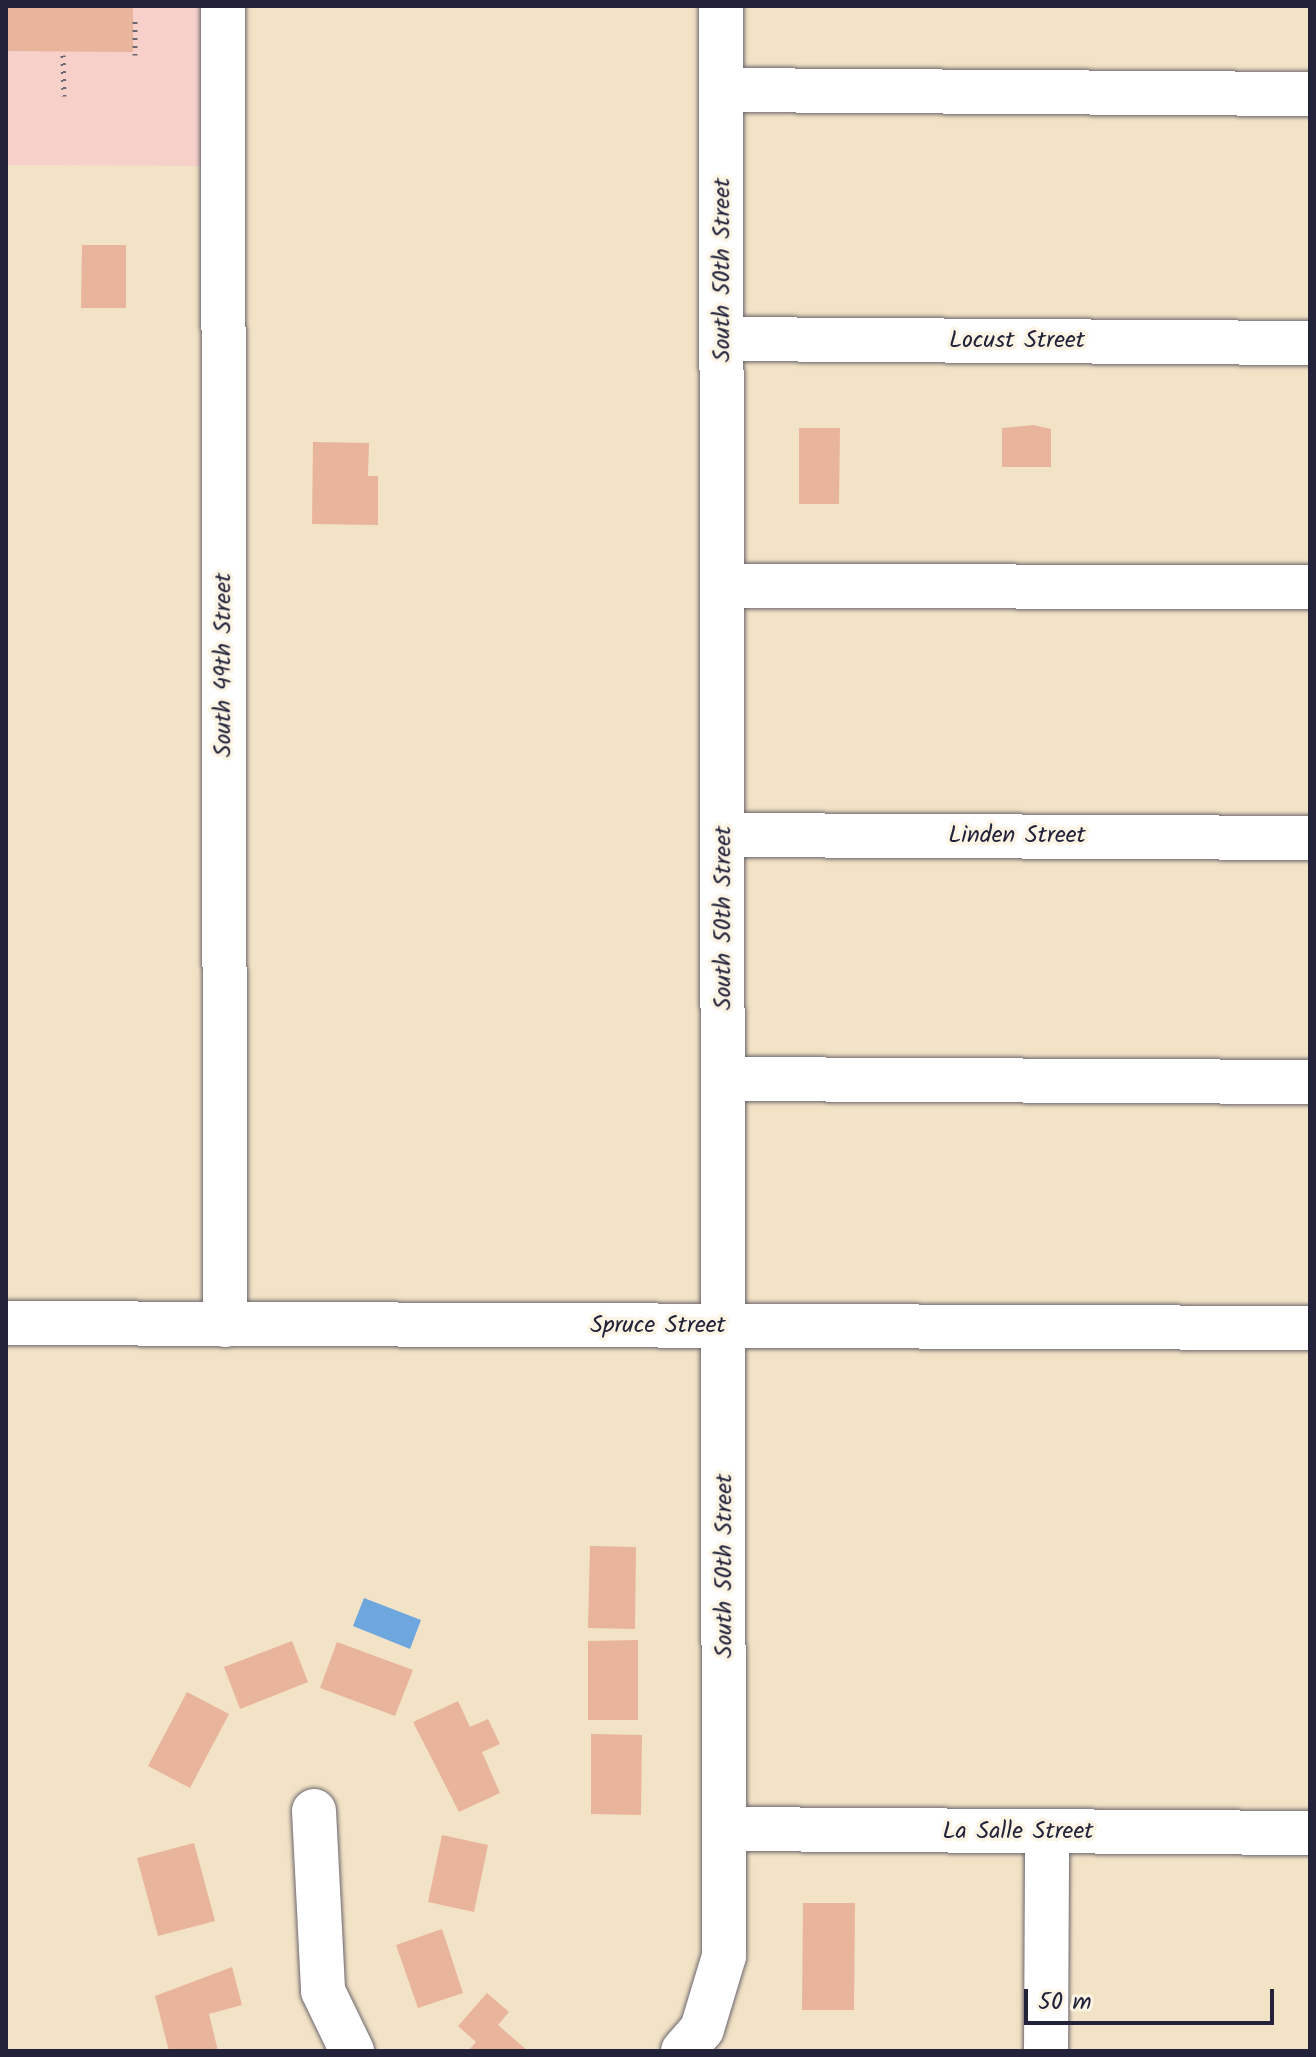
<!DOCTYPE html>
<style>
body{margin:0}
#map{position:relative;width:1316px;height:2057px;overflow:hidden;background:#f3e3c6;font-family:Kalam,sans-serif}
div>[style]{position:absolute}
.built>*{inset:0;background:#f7d0ca}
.water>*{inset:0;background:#6ea7de}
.building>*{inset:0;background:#e8b49b}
.path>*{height:5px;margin-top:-2.5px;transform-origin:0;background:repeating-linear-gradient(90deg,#6b666c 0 2px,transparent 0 8px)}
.roads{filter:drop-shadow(0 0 2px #6b666c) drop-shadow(0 0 2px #6b666c)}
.minor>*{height:44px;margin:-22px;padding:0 22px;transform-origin:22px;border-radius:22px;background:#fff}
span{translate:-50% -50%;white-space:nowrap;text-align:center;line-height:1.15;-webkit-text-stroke:7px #fcf5e5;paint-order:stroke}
.street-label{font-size:24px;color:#22223b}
.frame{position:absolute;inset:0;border:8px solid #22223b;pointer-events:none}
.scale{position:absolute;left:1024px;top:1989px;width:250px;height:36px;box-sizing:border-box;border:4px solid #22223b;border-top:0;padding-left:10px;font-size:24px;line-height:28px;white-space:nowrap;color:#22223b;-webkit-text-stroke:6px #fcf5e5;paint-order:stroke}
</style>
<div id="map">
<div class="built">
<i style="clip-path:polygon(6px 6px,223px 6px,223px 166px,6px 165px)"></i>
</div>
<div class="water">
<i style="clip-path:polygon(364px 1598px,421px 1620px,410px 1649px,353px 1626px)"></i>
</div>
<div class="building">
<i style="clip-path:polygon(6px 6px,133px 6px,133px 52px,6px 51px)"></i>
<i style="clip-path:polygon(82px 245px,126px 245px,126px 308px,81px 308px)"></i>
<i style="clip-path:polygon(1033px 425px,1051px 429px,1051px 467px,1002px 467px,1002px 428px)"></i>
<i style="clip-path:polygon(799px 428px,840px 428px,839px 504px,799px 504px)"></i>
<i style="clip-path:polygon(313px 442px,369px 443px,368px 476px,378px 476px,378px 525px,312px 524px)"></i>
<i style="clip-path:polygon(590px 1546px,636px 1547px,635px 1629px,588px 1628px)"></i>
<i style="clip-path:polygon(638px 1640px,638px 1720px,588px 1720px,588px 1641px)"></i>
<i style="clip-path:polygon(292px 1641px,308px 1682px,240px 1709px,224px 1667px)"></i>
<i style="clip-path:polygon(337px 1642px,413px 1670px,395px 1716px,320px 1688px)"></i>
<i style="clip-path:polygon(187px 1692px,229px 1714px,190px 1788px,148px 1766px)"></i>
<i style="clip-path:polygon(458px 1701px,470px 1727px,488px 1719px,500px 1744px,482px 1752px,500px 1793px,459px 1812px,413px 1722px)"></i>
<i style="clip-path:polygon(591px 1734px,642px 1735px,641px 1815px,591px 1814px)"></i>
<i style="clip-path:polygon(442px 1835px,488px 1845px,474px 1912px,428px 1902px)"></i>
<i style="clip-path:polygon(194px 1843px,215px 1921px,158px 1936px,137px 1858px)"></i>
<i style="clip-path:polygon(803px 1903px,855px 1903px,854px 2010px,802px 2010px)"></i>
<i style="clip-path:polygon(442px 1929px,463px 1993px,418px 2008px,396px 1945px)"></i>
<i style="clip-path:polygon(232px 1967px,242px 2005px,209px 2014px,218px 2051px,169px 2051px,155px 1996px)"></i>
<i style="clip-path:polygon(487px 1993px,509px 2012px,498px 2025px,528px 2051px,468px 2051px,476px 2042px,458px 2026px)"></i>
</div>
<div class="path">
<i style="left:63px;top:55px;width:41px;rotate:88.6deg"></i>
<i style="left:135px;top:55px;width:38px;rotate:-90deg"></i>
</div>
<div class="roads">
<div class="minor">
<i style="left:223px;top:6px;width:1319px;rotate:89.91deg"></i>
<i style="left:721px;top:90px;width:589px;rotate:0.39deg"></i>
<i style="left:723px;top:339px;width:587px;rotate:0.39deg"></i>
<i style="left:724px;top:586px;width:586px;rotate:0.1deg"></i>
<i style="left:724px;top:835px;width:586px;rotate:0.29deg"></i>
<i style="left:725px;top:1079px;width:585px;rotate:0.29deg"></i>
<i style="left:6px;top:1323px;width:1304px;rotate:0.22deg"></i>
<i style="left:314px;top:1811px;width:180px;rotate:87.1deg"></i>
<i style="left:323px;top:1991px;width:67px;rotate:64.2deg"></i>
<i style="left:726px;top:1829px;width:584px;rotate:0.39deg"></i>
<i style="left:683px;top:2051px;width:29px;rotate:-49deg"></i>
<i style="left:702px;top:2029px;width:76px;rotate:-73.2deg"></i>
<i style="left:724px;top:1956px;width:1950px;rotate:-90.09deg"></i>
<i style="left:1046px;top:2051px;width:219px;rotate:-89.7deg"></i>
</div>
</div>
<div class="street-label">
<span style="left:723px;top:270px;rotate:-90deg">South 50th Street</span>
<span style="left:1017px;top:341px">Locust Street</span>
<span style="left:224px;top:665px;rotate:-90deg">South 49th Street</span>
<span style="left:1017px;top:836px">Linden Street</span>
<span style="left:724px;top:918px;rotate:-90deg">South 50th Street</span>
<span style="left:658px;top:1326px">Spruce Street</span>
<span style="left:725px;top:1566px;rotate:-90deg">South 50th Street</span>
<span style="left:1018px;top:1832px">La Salle Street</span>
</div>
<div class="frame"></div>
<div class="scale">50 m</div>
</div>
